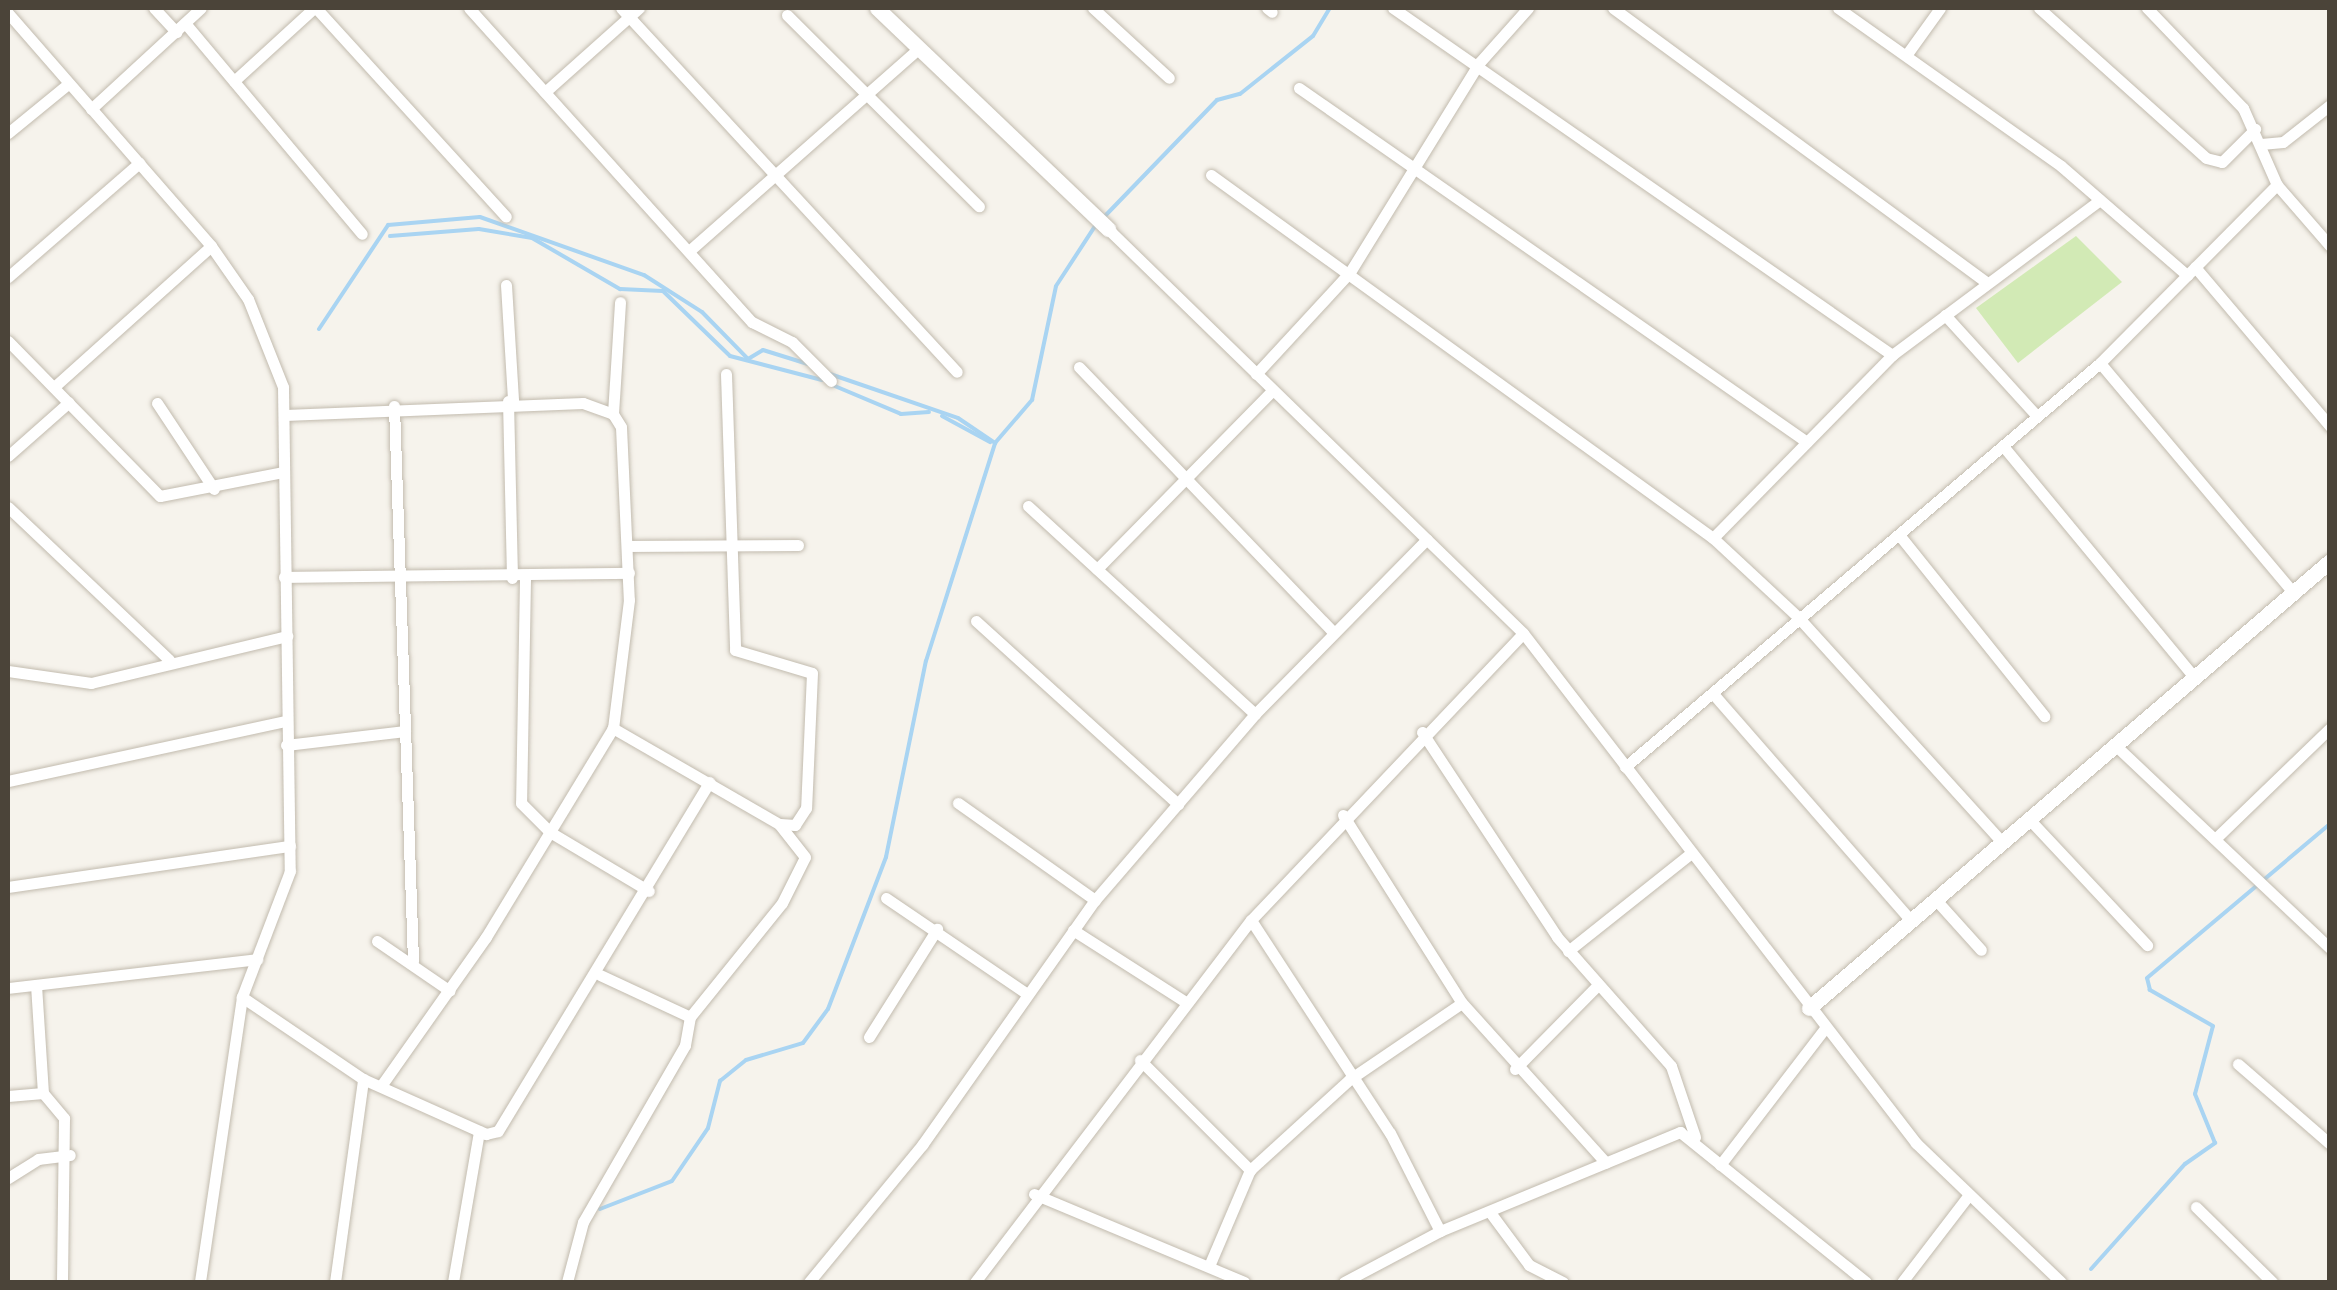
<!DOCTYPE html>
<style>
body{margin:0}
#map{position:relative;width:2337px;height:1290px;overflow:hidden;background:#f6f3ec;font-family:"Titillium Web",sans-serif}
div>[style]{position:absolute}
.green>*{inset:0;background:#d2eab5}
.stream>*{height:4px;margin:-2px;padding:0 2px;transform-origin:2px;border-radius:2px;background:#a9d4f2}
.roads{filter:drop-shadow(0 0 2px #c2bbae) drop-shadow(0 0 2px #c2bbae)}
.minor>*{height:11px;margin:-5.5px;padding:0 5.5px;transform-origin:5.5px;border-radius:5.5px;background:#fff}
.tertiary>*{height:15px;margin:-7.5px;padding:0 7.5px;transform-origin:7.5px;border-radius:7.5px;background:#fff}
span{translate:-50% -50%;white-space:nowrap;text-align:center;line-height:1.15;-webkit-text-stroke:8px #fff;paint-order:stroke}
.frame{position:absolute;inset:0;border:10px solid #4b4439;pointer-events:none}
</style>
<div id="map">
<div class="green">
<i style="clip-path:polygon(2076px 236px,2122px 282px,2018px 363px,1976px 308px)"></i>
</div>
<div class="stream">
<i style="left:1104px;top:217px;width:163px;rotate:-46deg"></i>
<i style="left:1217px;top:100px;width:24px;rotate:-15deg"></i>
<i style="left:1240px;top:94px;width:93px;rotate:-38.5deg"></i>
<i style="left:1313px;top:36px;width:33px;rotate:-59deg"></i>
<i style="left:390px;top:236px;width:89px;rotate:-4.5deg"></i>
<i style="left:479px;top:229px;width:54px;rotate:9.6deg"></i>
<i style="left:532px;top:238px;width:102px;rotate:30.1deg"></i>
<i style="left:620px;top:289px;width:43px;rotate:2.7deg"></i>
<i style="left:663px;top:291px;width:93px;rotate:44.1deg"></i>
<i style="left:730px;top:356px;width:95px;rotate:14.6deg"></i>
<i style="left:319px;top:329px;width:125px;rotate:-56.4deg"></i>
<i style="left:388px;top:225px;width:92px;rotate:-5deg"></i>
<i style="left:480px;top:217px;width:174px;rotate:19.5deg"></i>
<i style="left:644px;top:275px;width:69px;rotate:32.5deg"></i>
<i style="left:702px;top:312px;width:66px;rotate:45.6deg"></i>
<i style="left:748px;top:359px;width:17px;rotate:-31deg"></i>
<i style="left:763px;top:350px;width:47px;rotate:17.3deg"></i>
<i style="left:830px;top:374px;width:135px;rotate:19deg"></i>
<i style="left:958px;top:418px;width:45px;rotate:34deg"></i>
<i style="left:830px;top:384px;width:77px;rotate:22.9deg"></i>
<i style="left:901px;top:414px;width:28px;rotate:-4deg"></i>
<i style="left:942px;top:416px;width:55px;rotate:28.4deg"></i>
<i style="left:600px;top:1209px;width:77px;rotate:-21.3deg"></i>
<i style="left:672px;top:1181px;width:64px;rotate:-55.8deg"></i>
<i style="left:708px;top:1128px;width:49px;rotate:-75.7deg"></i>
<i style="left:720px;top:1081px;width:33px;rotate:-39deg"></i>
<i style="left:746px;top:1060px;width:59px;rotate:-16.6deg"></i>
<i style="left:803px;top:1043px;width:42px;rotate:-53.7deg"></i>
<i style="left:828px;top:1009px;width:163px;rotate:-69.1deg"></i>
<i style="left:886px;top:857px;width:200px;rotate:-78.5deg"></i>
<i style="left:926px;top:661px;width:229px;rotate:-72.4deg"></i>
<i style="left:995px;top:443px;width:57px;rotate:-49.3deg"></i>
<i style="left:1032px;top:400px;width:116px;rotate:-78.1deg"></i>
<i style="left:1056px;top:286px;width:75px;rotate:-56.9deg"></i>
<i style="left:2091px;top:1269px;width:141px;rotate:-48.2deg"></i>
<i style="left:2185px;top:1164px;width:37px;rotate:-35deg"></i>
<i style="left:2215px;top:1143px;width:53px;rotate:-112.2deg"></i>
<i style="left:2195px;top:1094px;width:70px;rotate:-75.2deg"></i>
<i style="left:2213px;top:1026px;width:73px;rotate:-150.3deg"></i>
<i style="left:2150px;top:990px;width:12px;rotate:-104deg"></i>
<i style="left:2147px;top:978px;width:239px;rotate:-40.1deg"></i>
</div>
<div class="roads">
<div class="minor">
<i style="left:154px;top:8px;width:33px;rotate:47deg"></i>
<i style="left:316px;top:8px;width:282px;rotate:47.7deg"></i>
<i style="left:469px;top:8px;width:423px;rotate:48deg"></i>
<i style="left:752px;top:322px;width:45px;rotate:26.6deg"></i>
<i style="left:792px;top:342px;width:55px;rotate:45deg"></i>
<i style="left:621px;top:8px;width:495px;rotate:47.3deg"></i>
<i style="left:1093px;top:8px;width:103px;rotate:42.6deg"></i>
<i style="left:1267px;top:8px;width:6px;rotate:39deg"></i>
<i style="left:1393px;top:8px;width:608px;rotate:34.81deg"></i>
<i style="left:1613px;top:8px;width:464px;rotate:36.3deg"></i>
<i style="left:1838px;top:8px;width:273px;rotate:35.3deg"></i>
<i style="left:2061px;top:166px;width:167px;rotate:40.9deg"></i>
<i style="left:2039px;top:8px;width:224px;rotate:41.9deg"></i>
<i style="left:2206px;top:158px;width:16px;rotate:14deg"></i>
<i style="left:2222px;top:162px;width:47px;rotate:-45deg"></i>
<i style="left:2147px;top:8px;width:139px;rotate:46.2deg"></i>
<i style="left:2243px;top:108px;width:84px;rotate:66.2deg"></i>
<i style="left:2277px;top:185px;width:81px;rotate:49deg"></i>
<i style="left:8px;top:13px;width:309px;rotate:48.9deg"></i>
<i style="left:211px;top:246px;width:65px;rotate:55.1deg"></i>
<i style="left:248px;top:299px;width:95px;rotate:68.3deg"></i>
<i style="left:283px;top:387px;width:484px;rotate:89.2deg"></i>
<i style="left:290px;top:871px;width:135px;rotate:110.9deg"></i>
<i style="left:242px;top:997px;width:288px;rotate:98.4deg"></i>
<i style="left:787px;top:15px;width:271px;rotate:44.9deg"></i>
<i style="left:185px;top:23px;width:275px;rotate:50deg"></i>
<i style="left:1907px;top:54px;width:57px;rotate:-54.3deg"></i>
<i style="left:234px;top:81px;width:108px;rotate:-42.4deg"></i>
<i style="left:1299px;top:88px;width:619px;rotate:34.87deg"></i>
<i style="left:545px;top:92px;width:126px;rotate:-41.8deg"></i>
<i style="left:91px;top:109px;width:149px;rotate:-42.6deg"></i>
<i style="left:8px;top:133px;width:77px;rotate:-39.2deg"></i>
<i style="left:2261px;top:144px;width:22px;rotate:-5deg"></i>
<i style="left:2283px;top:142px;width:60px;rotate:-38.2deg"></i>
<i style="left:1211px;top:175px;width:619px;rotate:35.87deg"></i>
<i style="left:1713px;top:538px;width:116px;rotate:42.9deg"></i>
<i style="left:1798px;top:617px;width:304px;rotate:47.8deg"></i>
<i style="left:1108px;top:229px;width:579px;rotate:44.23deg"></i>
<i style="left:1523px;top:633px;width:644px;rotate:52.38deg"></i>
<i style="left:1916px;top:1143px;width:201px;rotate:43.8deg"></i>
<i style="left:689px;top:251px;width:307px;rotate:-41.4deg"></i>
<i style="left:2195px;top:267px;width:209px;rotate:49.7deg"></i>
<i style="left:8px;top:277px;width:174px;rotate:-41deg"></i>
<i style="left:506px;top:285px;width:116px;rotate:86.5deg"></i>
<i style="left:1945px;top:315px;width:137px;rotate:47.7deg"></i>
<i style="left:8px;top:341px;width:217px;rotate:45.6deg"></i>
<i style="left:160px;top:496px;width:126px;rotate:-11deg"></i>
<i style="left:2100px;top:363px;width:299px;rotate:49.9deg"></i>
<i style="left:1079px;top:367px;width:368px;rotate:46.2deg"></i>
<i style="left:726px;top:374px;width:276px;rotate:88.1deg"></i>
<i style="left:735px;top:650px;width:80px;rotate:16.6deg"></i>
<i style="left:812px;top:673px;width:135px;rotate:92.5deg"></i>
<i style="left:806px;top:808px;width:20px;rotate:123deg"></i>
<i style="left:795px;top:825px;width:15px;rotate:-176deg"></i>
<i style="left:1256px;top:374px;width:139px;rotate:-47.3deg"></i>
<i style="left:1350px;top:272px;width:246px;rotate:-58.3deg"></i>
<i style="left:1479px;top:63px;width:74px;rotate:-48.3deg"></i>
<i style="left:54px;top:387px;width:211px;rotate:-41.9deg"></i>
<i style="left:508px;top:401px;width:177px;rotate:88.7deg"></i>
<i style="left:157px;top:403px;width:103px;rotate:56.5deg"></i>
<i style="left:394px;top:406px;width:556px;rotate:88.04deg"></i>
<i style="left:613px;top:414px;width:112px;rotate:-86.4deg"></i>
<i style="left:285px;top:415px;width:298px;rotate:-2.3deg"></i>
<i style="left:583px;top:403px;width:32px;rotate:20deg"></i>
<i style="left:613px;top:414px;width:15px;rotate:58deg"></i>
<i style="left:621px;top:427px;width:173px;rotate:87.4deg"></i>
<i style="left:629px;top:600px;width:129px;rotate:97.1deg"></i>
<i style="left:613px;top:728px;width:245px;rotate:121.3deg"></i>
<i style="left:486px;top:937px;width:182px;rotate:125.2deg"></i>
<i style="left:2003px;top:446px;width:300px;rotate:50.4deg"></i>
<i style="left:8px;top:456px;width:81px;rotate:-41.5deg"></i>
<i style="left:1028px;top:506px;width:308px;rotate:42.5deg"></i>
<i style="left:8px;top:507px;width:222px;rotate:43.5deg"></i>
<i style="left:1900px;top:536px;width:231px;rotate:51.3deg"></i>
<i style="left:1713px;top:538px;width:256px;rotate:-45.6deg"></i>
<i style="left:1892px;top:355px;width:259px;rotate:-36.7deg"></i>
<i style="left:629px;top:546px;width:169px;rotate:-0.3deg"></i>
<i style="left:1097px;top:569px;width:250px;rotate:-45.5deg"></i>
<i style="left:284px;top:577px;width:345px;rotate:-0.7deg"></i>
<i style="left:525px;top:579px;width:224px;rotate:91deg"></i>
<i style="left:521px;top:803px;width:41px;rotate:45deg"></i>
<i style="left:550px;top:832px;width:115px;rotate:30.8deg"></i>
<i style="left:976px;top:621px;width:273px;rotate:42.2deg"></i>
<i style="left:8px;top:671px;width:84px;rotate:8.2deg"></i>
<i style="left:91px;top:683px;width:202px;rotate:-13.5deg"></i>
<i style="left:1715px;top:696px;width:298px;rotate:48.9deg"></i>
<i style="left:1422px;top:732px;width:245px;rotate:56.6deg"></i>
<i style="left:1557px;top:937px;width:172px;rotate:48.5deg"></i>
<i style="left:1671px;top:1066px;width:75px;rotate:71.3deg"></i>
<i style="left:286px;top:745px;width:120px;rotate:-6.7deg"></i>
<i style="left:2115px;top:745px;width:296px;rotate:43.4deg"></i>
<i style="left:1625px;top:767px;width:624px;rotate:-40.38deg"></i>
<i style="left:2100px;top:363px;width:251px;rotate:-45.2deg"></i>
<i style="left:8px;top:781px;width:283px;rotate:-12.2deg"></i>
<i style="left:958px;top:803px;width:168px;rotate:35.3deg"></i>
<i style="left:1343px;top:815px;width:222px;rotate:57.7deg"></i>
<i style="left:1462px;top:1003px;width:215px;rotate:48deg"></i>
<i style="left:2029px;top:819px;width:173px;rotate:46.9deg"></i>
<i style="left:2215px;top:839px;width:160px;rotate:-44deg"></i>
<i style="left:8px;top:887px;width:285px;rotate:-8.3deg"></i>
<i style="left:886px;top:898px;width:169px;rotate:34.2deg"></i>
<i style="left:1936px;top:900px;width:67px;rotate:48deg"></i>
<i style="left:1251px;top:920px;width:254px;rotate:56.9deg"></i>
<i style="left:1390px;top:1133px;width:110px;rotate:63deg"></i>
<i style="left:1073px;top:930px;width:132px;rotate:32.6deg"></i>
<i style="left:377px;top:941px;width:88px;rotate:34.4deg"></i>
<i style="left:1568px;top:951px;width:156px;rotate:-38.5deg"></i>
<i style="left:600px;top:975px;width:99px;rotate:25deg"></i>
<i style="left:690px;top:1017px;width:146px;rotate:-51.1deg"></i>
<i style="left:782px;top:903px;width:51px;rotate:-63.4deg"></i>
<i style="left:805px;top:857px;width:42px;rotate:-128.2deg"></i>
<i style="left:779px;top:824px;width:192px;rotate:-150deg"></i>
<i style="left:36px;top:985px;width:108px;rotate:86.3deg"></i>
<i style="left:8px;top:988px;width:251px;rotate:-6.6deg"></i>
<i style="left:242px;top:997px;width:146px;rotate:34.1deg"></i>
<i style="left:363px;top:1079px;width:135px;rotate:24.1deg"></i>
<i style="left:486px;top:1134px;width:12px;rotate:-14deg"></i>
<i style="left:498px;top:1131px;width:408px;rotate:-58.8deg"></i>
<i style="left:869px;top:1037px;width:128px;rotate:-57.8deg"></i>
<i style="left:1140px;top:1060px;width:156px;rotate:45deg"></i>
<i style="left:2238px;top:1064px;width:122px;rotate:41deg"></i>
<i style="left:1515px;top:1069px;width:115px;rotate:-45.4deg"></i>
<i style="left:8px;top:1096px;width:35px;rotate:-5deg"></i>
<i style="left:43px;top:1093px;width:33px;rotate:50deg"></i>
<i style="left:64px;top:1118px;width:164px;rotate:90.7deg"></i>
<i style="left:1720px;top:1165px;width:173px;rotate:-52.5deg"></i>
<i style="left:8px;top:1178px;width:36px;rotate:-32deg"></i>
<i style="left:38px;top:1159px;width:32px;rotate:-7deg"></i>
<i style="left:1034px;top:1194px;width:228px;rotate:22.7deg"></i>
<i style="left:2196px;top:1207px;width:107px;rotate:44.6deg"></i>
<i style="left:1492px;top:1215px;width:62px;rotate:53.5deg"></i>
<i style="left:1529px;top:1265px;width:38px;rotate:27deg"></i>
<i style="left:1209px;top:1266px;width:104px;rotate:-66.9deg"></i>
<i style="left:1250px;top:1170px;width:135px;rotate:-42.3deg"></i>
<i style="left:1350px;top:1079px;width:135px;rotate:-34.2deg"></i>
<i style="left:335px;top:1282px;width:205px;rotate:-82.1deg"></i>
<i style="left:453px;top:1282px;width:153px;rotate:-80.2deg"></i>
<i style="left:567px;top:1282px;width:62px;rotate:-75.1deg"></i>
<i style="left:583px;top:1222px;width:204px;rotate:-60deg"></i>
<i style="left:685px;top:1045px;width:28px;rotate:-80deg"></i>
<i style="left:809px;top:1282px;width:178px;rotate:-50.5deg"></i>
<i style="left:922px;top:1145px;width:300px;rotate:-54.8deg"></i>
<i style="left:1095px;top:900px;width:245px;rotate:-49.3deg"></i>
<i style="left:1255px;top:714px;width:245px;rotate:-45.5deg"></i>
<i style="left:975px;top:1282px;width:455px;rotate:-52.7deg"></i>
<i style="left:1251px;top:920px;width:395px;rotate:-46.5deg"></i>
<i style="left:1344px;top:1282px;width:109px;rotate:-28deg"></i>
<i style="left:1440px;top:1231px;width:260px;rotate:-22.4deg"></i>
<i style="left:1680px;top:1132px;width:239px;rotate:38.9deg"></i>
<i style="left:1902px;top:1282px;width:108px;rotate:-52.5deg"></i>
</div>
<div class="tertiary">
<i style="left:877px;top:8px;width:320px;rotate:43.7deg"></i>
<i style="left:1809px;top:1008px;width:686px;rotate:-40.63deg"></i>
</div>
</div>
<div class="frame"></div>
</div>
